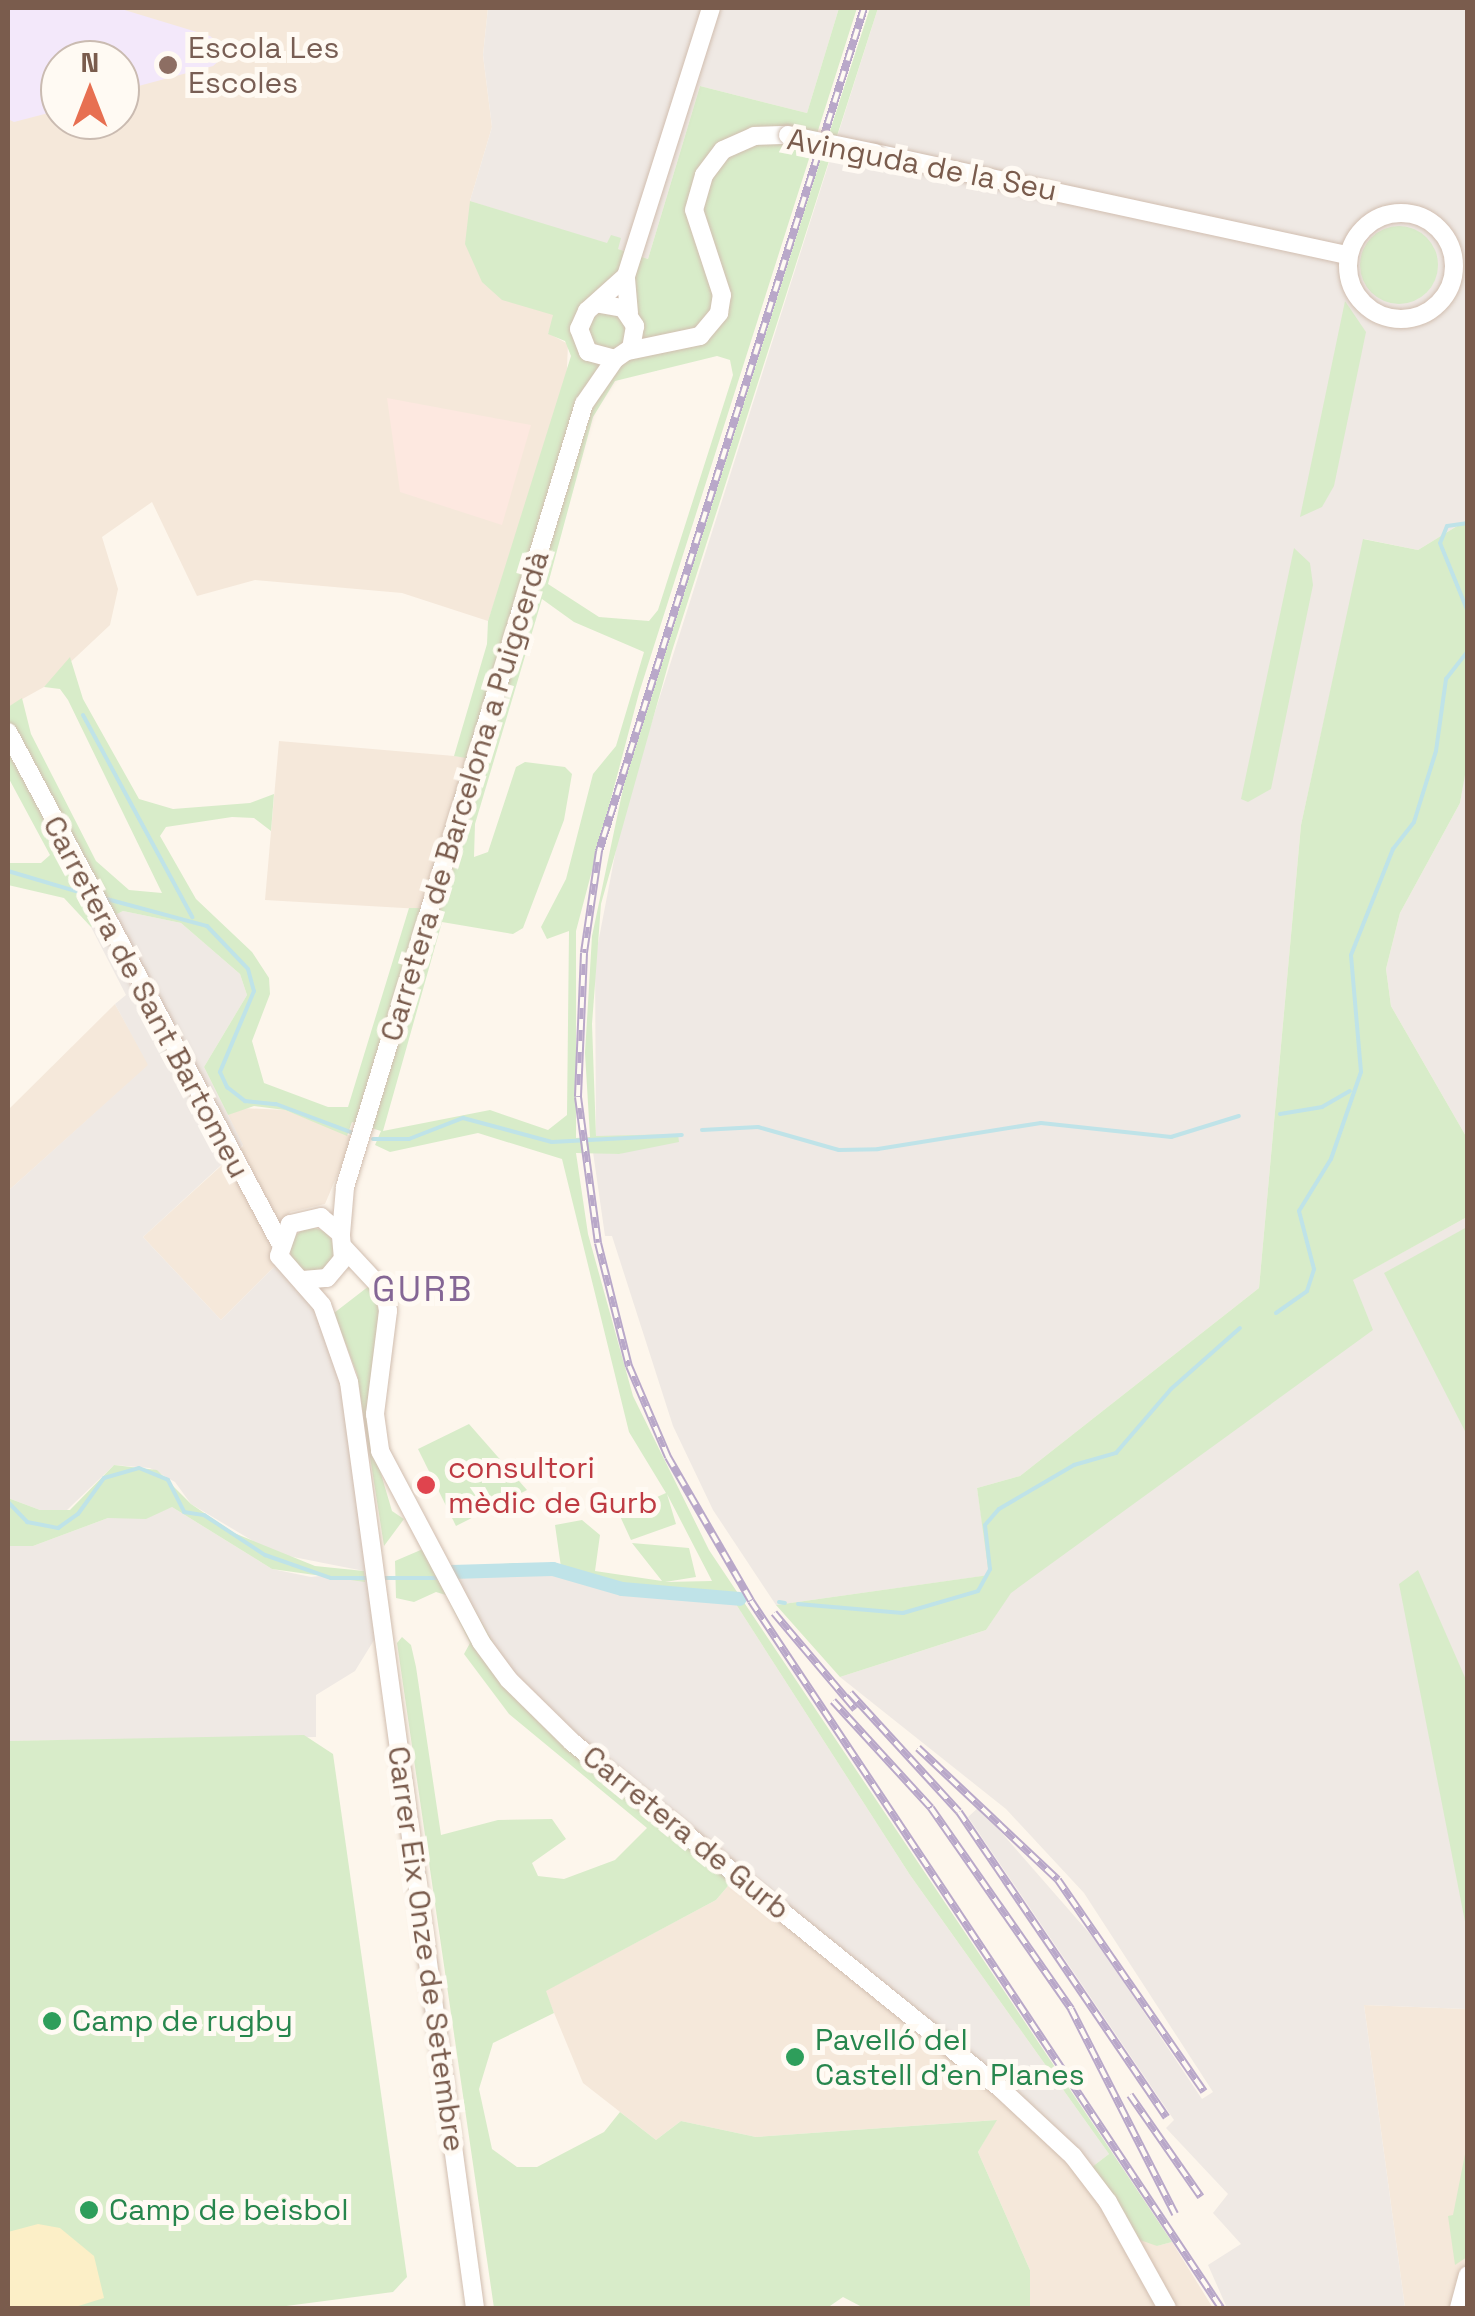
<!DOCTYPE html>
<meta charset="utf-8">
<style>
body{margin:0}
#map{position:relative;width:1475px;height:2316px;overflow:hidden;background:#fdf6ec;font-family:"Space Grotesk",sans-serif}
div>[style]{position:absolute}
.residential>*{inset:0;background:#f5e8da}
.commercial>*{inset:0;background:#fde8e0}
.industrial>*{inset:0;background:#efe9e4}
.education>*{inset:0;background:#f3e8fa}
.green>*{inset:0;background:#d8ecc9}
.round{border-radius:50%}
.sand>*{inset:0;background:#fcefc7}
.stream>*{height:4px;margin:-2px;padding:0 2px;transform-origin:2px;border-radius:2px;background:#bfe3e8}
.canal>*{height:14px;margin:-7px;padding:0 7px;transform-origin:7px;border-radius:7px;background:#bfe3e8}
.roads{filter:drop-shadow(0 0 2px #d1beb0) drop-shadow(0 0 2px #d1beb0)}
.tertiary>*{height:18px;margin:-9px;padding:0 9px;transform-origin:9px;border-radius:9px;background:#fff}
.tertiary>.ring{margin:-9px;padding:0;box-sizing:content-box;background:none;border:18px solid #fff;border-radius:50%}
.rail>*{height:8px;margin-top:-4px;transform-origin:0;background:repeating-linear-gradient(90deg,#fffaf3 0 11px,#b9a8c9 0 22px);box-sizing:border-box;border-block:2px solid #b9a8c9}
.bridges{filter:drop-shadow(0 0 2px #d1beb0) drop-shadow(0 0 2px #d1beb0)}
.tertiary-bridge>*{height:18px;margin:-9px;padding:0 9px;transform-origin:9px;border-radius:9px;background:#fff}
.dots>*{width:28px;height:28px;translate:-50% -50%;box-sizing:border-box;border:5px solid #fffaf3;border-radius:50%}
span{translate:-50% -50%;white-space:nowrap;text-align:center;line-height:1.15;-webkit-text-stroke:10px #fffaf3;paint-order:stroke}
.education-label{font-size:30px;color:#785e54}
.left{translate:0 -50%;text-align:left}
.street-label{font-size:30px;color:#7a5c4d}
.health-label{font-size:30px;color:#be3a42}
.leisure-label{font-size:30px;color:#27864d}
.quarter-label{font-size:35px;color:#846695;letter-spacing:2.5px}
.frame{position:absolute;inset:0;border:10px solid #7a5c4d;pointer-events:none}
.north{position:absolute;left:40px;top:40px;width:100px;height:100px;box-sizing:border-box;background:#fffaf3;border:2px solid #cabbb1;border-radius:50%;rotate:0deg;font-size:28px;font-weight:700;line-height:40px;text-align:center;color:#7a5c4d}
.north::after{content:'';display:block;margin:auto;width:35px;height:45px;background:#e76f51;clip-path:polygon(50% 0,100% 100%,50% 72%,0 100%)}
</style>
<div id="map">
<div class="residential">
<i style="clip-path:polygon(evenodd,8px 8px,488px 8px,483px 55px,492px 127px,470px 201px,617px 249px,548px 333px,568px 344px,566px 390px,488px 621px,402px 593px,255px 580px,197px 596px,152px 502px,102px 537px,118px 589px,110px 625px,44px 687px,8px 707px,8px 8px,60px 60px,120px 60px,120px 120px,60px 120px,60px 60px)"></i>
<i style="clip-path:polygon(279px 741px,466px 757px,421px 909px,265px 900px)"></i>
<i style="clip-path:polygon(115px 1004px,149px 1065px,8px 1191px,8px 1110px)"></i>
<i style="clip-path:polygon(241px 1108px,285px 1110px,353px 1137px,325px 1204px,290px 1212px,274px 1240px,275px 1266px,221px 1320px,143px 1237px,243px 1146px,228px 1115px)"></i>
<i style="clip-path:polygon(739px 1873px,1024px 2104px,1157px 2246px,1172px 2242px,1213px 2308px,1030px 2308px,1030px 2270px,978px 2152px,996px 2120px,756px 2137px,681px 2121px,656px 2140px,583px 2083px,545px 1991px,716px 1900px)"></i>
<i style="clip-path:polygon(1364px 2005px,1467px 2009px,1467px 2308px,1405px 2308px)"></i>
</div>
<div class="commercial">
<i style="clip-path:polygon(387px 398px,531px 425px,502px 525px,400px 492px)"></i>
</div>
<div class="industrial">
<i style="clip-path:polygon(488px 8px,839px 8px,807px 113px,700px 86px,648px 259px,470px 201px,492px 127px,483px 55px)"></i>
<i style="clip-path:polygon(878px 8px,1467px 8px,1467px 520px,1418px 550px,1364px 539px,1301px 825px,1259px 1288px,1020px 1476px,977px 1488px,990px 1575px,776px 1605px,713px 1510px,673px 1426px,612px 1236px,605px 1236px,593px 1152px,619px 1154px,677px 1134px,596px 1137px,595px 959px,623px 813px)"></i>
<i style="clip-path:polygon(1467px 758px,1467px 1138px,1391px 1006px,1386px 969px,1400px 913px,1460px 803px)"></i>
<i style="clip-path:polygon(123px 911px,181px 923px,240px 974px,247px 995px,204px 1067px,243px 1145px,143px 1237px,221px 1320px,275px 1266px,326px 1318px,348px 1385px,379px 1632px,355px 1671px,316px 1695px,316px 1737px,8px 1741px,8px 1546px,33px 1546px,108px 1518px,172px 1507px,272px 1569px,311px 1577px,364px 1571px,273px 1553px,191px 1504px,175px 1482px,150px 1468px,114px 1465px,67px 1510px,40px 1510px,8px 1498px,8px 1191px,148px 1065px,115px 1004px,126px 995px,91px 927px)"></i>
<i style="clip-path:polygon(1467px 1217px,1467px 2009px,1364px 2005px,1405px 2308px,1227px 2308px,1208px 2265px,1241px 2244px,1213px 2213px,1228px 2194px,1166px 2128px,1174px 2120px,968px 1817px,979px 1807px,1097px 1942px,1202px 2099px,1213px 2092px,1084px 1893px,1006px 1809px,840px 1677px,986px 1630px,1010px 1593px,1352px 1280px)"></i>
<i style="clip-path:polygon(553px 1572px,585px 1585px,732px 1598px,910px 1875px,1109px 2154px,1092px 2167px,597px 1758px,513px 1678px,450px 1574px)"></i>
</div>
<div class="education">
<i style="clip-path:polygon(8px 8px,118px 8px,210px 36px,220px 44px,221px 59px,213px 66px,120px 91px,120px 60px,60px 60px,60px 110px,14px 122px,8px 119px)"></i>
</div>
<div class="green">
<i style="clip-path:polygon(evenodd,839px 8px,857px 8px,639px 693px,576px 931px,576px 1138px,590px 1137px,585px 1053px,592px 936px,624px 784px,822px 155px,870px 8px,878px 8px,672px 651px,601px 904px,592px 1024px,596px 1136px,678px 1134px,679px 1142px,619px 1154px,576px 1153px,588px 1234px,633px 1396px,709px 1550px,1172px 2242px,1157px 2246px,1140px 2240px,1092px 2167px,1109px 2154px,910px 1875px,732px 1598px,623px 1591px,553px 1572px,459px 1573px,458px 1567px,517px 1563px,561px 1567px,555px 1525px,582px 1520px,600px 1535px,595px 1571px,662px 1581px,632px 1543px,689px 1548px,696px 1577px,665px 1582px,712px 1581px,667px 1494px,676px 1524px,631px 1540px,619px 1514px,666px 1493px,629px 1432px,562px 1159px,478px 1133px,390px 1152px,375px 1145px,381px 1131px,352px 1122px,347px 1136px,285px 1110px,254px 1106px,228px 1115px,204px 1067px,247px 995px,240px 974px,181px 923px,123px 911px,91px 927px,64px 898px,8px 885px,8px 863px,41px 863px,50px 855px,8px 777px,8px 707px,22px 698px,31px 734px,96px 861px,129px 890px,162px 893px,68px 700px,60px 689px,44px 687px,70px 657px,83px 699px,139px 799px,173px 809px,250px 803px,274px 794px,271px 831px,254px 818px,232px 817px,166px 827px,160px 836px,196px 899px,252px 952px,269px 978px,270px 994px,252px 1041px,264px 1083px,328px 1107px,348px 1107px,409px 908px,421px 908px,466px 758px,454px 756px,487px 644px,488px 621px,571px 356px,565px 341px,548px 334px,553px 315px,502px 300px,482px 282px,465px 244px,470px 201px,607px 243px,611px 235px,621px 238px,618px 249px,648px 259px,700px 86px,807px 113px,839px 8px,717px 356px,730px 360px,733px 375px,658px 610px,649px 621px,599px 617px,548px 584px,593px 417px,615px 381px,717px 356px,839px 8px,542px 599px,574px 622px,644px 652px,616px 746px,593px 774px,566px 879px,541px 927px,547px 939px,569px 931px,567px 1115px,548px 1130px,490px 1110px,383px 1131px,442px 922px,513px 934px,523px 928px,564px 820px,572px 774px,565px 767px,525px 762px,516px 767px,488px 852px,474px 857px,475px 824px,542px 599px)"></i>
<i class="round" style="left:1360px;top:226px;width:78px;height:78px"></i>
<i style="clip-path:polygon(1345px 301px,1366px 332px,1334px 486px,1322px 507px,1300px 517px)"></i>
<i style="clip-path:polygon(1467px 520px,1468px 758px,1460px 803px,1400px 913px,1386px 969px,1391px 1006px,1467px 1138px,1467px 1217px,1353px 1280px,1373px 1330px,1011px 1593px,986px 1630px,840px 1677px,776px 1605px,989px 1575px,977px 1488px,1020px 1476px,1259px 1288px,1301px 825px,1363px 539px,1418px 550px)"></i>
<i style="clip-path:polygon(1294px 548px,1310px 563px,1313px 585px,1271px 789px,1248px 802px,1241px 799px)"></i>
<i style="clip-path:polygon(1467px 1227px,1467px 1435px,1384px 1273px)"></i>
<i class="round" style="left:290px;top:1228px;width:44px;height:44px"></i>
<i style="clip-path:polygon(369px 1286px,379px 1310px,368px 1430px,392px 1511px,404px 1519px,384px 1546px,357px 1374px,334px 1313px)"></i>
<i style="clip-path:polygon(469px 1424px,527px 1490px,456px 1526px,418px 1449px)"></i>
<i style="clip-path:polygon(114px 1465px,157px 1470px,191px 1504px,234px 1533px,315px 1566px,364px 1571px,365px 1582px,272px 1569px,172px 1507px,146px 1519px,108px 1518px,33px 1546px,8px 1546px,8px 1498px,40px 1510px,70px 1510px)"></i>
<i style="clip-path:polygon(437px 1543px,513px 1678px,597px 1758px,739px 1873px,716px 1900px,546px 1991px,554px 2013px,493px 2043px,479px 2089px,492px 2149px,517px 2167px,537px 2167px,604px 2132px,620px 2112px,656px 2140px,681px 2121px,756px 2137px,997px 2120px,978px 2152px,1030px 2270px,1030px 2308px,864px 2308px,843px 2297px,827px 2308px,494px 2308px,397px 1643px,402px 1637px,411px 1645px,416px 1667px,441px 1835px,498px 1820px,552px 1819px,566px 1839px,532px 1863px,538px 1876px,564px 1879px,615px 1860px,647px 1828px,509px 1714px,464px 1654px,470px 1643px,446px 1595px,436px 1592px,414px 1602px,396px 1598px,395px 1561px)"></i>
<i style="clip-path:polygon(1418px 1570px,1467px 1682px,1467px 1932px,1399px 1584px)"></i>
<i style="clip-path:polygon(304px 1735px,333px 1754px,407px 2277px,393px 2292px,271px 2308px,8px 2308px,8px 1741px)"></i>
<i style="clip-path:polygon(1467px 2144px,1467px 2257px,1455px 2265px,1448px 2216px,1453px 2215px)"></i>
</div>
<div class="sand">
<i style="clip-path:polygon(38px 2224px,60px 2228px,94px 2256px,104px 2298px,72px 2308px,9px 2308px,8px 2232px)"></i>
</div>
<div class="stream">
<i style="left:1468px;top:523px;width:21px;rotate:172deg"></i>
<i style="left:1447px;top:526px;width:18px;rotate:112deg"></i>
<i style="left:1440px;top:543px;width:74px;rotate:67.9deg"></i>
<i style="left:83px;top:715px;width:230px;rotate:61.6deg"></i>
<i style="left:8px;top:871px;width:84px;rotate:16.5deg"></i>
<i style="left:103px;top:898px;width:108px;rotate:15.1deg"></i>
<i style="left:207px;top:926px;width:59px;rotate:46.4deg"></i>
<i style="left:248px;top:969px;width:23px;rotate:75deg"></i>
<i style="left:254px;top:991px;width:88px;rotate:112.8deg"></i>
<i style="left:220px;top:1072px;width:17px;rotate:65deg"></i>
<i style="left:227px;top:1087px;width:23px;rotate:38deg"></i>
<i style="left:245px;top:1101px;width:31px;rotate:6deg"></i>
<i style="left:276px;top:1104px;width:82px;rotate:20.6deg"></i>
<i style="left:1280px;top:1114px;width:43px;rotate:-9.5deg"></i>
<i style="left:1322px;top:1107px;width:32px;rotate:-30deg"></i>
<i style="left:702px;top:1130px;width:56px;rotate:-3.1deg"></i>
<i style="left:758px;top:1127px;width:84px;rotate:15.9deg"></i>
<i style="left:839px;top:1150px;width:39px;rotate:-1deg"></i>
<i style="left:878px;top:1149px;width:165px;rotate:-9.1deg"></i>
<i style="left:1041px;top:1123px;width:131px;rotate:6.1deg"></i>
<i style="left:1171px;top:1137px;width:71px;rotate:-17.2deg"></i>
<i style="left:373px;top:1139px;width:36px"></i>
<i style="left:409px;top:1139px;width:58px;rotate:-21.3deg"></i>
<i style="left:463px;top:1118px;width:92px;rotate:15.1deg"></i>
<i style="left:552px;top:1142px;width:130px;rotate:-3.1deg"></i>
<i style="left:1276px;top:1313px;width:38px;rotate:-35deg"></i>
<i style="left:1307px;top:1291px;width:23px;rotate:-72deg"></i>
<i style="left:1314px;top:1269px;width:60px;rotate:-104.5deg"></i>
<i style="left:1299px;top:1211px;width:61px;rotate:-58.4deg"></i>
<i style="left:1331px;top:1159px;width:92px;rotate:-71deg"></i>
<i style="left:1361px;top:1072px;width:117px;rotate:-94.9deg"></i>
<i style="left:1351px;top:955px;width:114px;rotate:-68.4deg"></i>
<i style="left:1393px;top:849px;width:34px;rotate:-52deg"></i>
<i style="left:1414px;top:822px;width:74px;rotate:-72.8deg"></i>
<i style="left:1436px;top:751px;width:73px;rotate:-82.1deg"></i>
<i style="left:1446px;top:679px;width:36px;rotate:-52deg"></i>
<i style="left:8px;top:1502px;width:28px;rotate:46deg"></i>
<i style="left:27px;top:1522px;width:32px;rotate:11deg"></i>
<i style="left:58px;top:1528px;width:24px;rotate:-35deg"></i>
<i style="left:78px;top:1514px;width:44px;rotate:-54.2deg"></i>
<i style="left:104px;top:1478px;width:36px;rotate:-16deg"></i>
<i style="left:139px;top:1468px;width:31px;rotate:22deg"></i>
<i style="left:168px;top:1480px;width:36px;rotate:63deg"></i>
<i style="left:184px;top:1512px;width:20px;rotate:9deg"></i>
<i style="left:204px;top:1515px;width:73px;rotate:33.3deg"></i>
<i style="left:265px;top:1555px;width:70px;rotate:19.2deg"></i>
<i style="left:331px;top:1578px;width:37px"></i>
<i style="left:383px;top:1578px;width:55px"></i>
<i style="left:779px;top:1602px;width:6px;rotate:9deg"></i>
<i style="left:798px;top:1604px;width:105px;rotate:4.9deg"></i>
<i style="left:903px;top:1613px;width:78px;rotate:-16.3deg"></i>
<i style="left:978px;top:1591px;width:25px;rotate:-61deg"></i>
<i style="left:990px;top:1569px;width:44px;rotate:-96.5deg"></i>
<i style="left:985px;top:1525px;width:21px;rotate:-49deg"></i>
<i style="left:999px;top:1509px;width:87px;rotate:-30.4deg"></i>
<i style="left:1074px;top:1465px;width:44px;rotate:-15.9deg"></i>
<i style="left:1116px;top:1453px;width:84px;rotate:-49.3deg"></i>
<i style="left:1171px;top:1389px;width:92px;rotate:-41.5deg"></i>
</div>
<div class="canal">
<i style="left:452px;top:1572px;width:101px;rotate:-1.7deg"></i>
<i style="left:553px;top:1569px;width:72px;rotate:16.2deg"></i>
<i style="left:622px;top:1589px;width:118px;rotate:4.8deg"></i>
</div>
<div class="roads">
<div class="tertiary">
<i style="left:875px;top:153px;width:484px;rotate:12.2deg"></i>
<i class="ring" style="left:1348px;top:213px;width:88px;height:88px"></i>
<i style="left:600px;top:304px;width:23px;rotate:10deg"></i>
<i style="left:623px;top:308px;width:22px;rotate:56deg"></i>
<i style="left:635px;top:326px;width:22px;rotate:100deg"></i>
<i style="left:631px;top:348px;width:19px;rotate:145deg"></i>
<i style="left:615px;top:359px;width:28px;rotate:-165deg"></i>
<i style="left:588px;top:352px;width:25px;rotate:-111deg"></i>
<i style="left:579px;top:329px;width:20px;rotate:-66deg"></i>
<i style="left:587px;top:311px;width:52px;rotate:-41.9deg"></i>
<i style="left:629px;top:313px;width:37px;rotate:-95deg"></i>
<i style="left:626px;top:276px;width:281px;rotate:-72.4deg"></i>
<i style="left:628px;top:351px;width:74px;rotate:-11.8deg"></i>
<i style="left:700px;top:336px;width:30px;rotate:-50deg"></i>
<i style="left:719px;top:313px;width:18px;rotate:-81deg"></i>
<i style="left:722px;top:295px;width:89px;rotate:-108.2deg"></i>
<i style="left:694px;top:210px;width:36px;rotate:-74deg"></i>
<i style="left:704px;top:175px;width:31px;rotate:-53deg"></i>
<i style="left:723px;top:150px;width:34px;rotate:-24deg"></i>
<i style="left:754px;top:136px;width:34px;rotate:-2deg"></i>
<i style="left:8px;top:732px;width:577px;rotate:61.97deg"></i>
<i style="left:341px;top:1234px;width:47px;rotate:-85.1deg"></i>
<i style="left:345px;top:1187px;width:819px;rotate:-73.03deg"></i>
<i style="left:584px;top:404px;width:55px;rotate:-55.4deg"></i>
<i style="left:344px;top:1248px;width:60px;rotate:47deg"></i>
<i style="left:385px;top:1292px;width:19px;rotate:81deg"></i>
<i style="left:388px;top:1311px;width:104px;rotate:97.2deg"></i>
<i style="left:375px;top:1414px;width:37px;rotate:82deg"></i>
<i style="left:380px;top:1451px;width:216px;rotate:62.1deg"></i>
<i style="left:481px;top:1642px;width:47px;rotate:53.6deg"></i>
<i style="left:509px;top:1680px;width:88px;rotate:44.5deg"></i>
<i style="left:572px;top:1742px;width:550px;rotate:38.95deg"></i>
<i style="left:1000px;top:2088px;width:100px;rotate:43deg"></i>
<i style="left:1073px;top:2156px;width:58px;rotate:52.7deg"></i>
<i style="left:1108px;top:2202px;width:121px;rotate:60.9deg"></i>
<i style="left:303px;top:1280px;width:24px;rotate:-5deg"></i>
<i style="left:327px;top:1278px;width:25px;rotate:-50deg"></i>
<i style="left:343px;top:1259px;width:25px;rotate:-95deg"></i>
<i style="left:341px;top:1234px;width:26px;rotate:-140deg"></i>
<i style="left:321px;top:1217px;width:32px;rotate:167deg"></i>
<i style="left:290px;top:1224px;width:34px;rotate:109deg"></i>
<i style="left:279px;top:1256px;width:65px;rotate:48.7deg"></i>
<i style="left:322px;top:1305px;width:82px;rotate:70.7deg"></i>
<i style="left:349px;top:1382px;width:935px;rotate:82.25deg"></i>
<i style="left:1459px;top:2308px;width:34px;rotate:-75deg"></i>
</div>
</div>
<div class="rail">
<i style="left:864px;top:8px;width:884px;rotate:107.45deg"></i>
<i style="left:599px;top:851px;width:103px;rotate:98.4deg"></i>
<i style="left:584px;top:953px;width:144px;rotate:92.4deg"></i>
<i style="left:578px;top:1097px;width:147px;rotate:82.2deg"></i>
<i style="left:598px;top:1243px;width:127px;rotate:75.9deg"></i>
<i style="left:629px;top:1366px;width:99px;rotate:66.8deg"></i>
<i style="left:668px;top:1457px;width:166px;rotate:60deg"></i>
<i style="left:751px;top:1601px;width:849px;rotate:56.38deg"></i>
<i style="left:774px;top:1613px;width:126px;rotate:49.8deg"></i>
<i style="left:850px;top:1693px;width:161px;rotate:47.5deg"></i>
<i style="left:959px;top:1812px;width:369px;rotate:55.8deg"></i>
<i style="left:833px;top:1701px;width:145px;rotate:47.5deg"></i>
<i style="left:931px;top:1808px;width:245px;rotate:55.1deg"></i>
<i style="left:1071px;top:2009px;width:230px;rotate:63.1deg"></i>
<i style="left:918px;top:1748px;width:192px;rotate:43.3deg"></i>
<i style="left:1058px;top:1880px;width:257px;rotate:55.4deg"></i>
<i style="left:1130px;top:2095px;width:124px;rotate:55.2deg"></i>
</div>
<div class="bridges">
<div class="tertiary-bridge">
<i style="left:788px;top:135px;width:89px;rotate:11.7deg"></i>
</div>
</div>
<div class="dots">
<i style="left:168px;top:65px;background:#8d6e63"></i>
<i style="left:426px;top:1485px;background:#e0444e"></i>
<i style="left:52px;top:2021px;background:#2e9e5b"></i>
<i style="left:795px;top:2057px;background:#2e9e5b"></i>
<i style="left:89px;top:2210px;background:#2e9e5b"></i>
</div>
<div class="education-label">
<span class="left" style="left:188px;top:65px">Escola Les<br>Escoles</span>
</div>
<div class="street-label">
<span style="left:922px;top:165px;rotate:11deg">Avinguda de la Seu</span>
<span style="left:465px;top:796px;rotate:-73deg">Carretera de Barcelona a Puigcerdà</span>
<span style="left:146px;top:997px;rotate:62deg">Carretera de Sant Bartomeu</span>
<span style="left:686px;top:1833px;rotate:39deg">Carretera de Gurb</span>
<span style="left:426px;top:1949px;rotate:82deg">Carrer Eix Onze de Setembre</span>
</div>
<div class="health-label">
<span class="left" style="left:448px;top:1485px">consultori<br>mèdic de Gurb</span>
</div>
<div class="leisure-label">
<span class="left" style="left:72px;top:2021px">Camp de rugby</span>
<span class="left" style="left:815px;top:2057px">Pavelló del<br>Castell d'en Planes</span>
<span class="left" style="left:109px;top:2210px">Camp de beisbol</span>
</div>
<div class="quarter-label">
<span style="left:423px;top:1289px">GURB</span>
</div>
<div class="frame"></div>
<div class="north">N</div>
</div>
